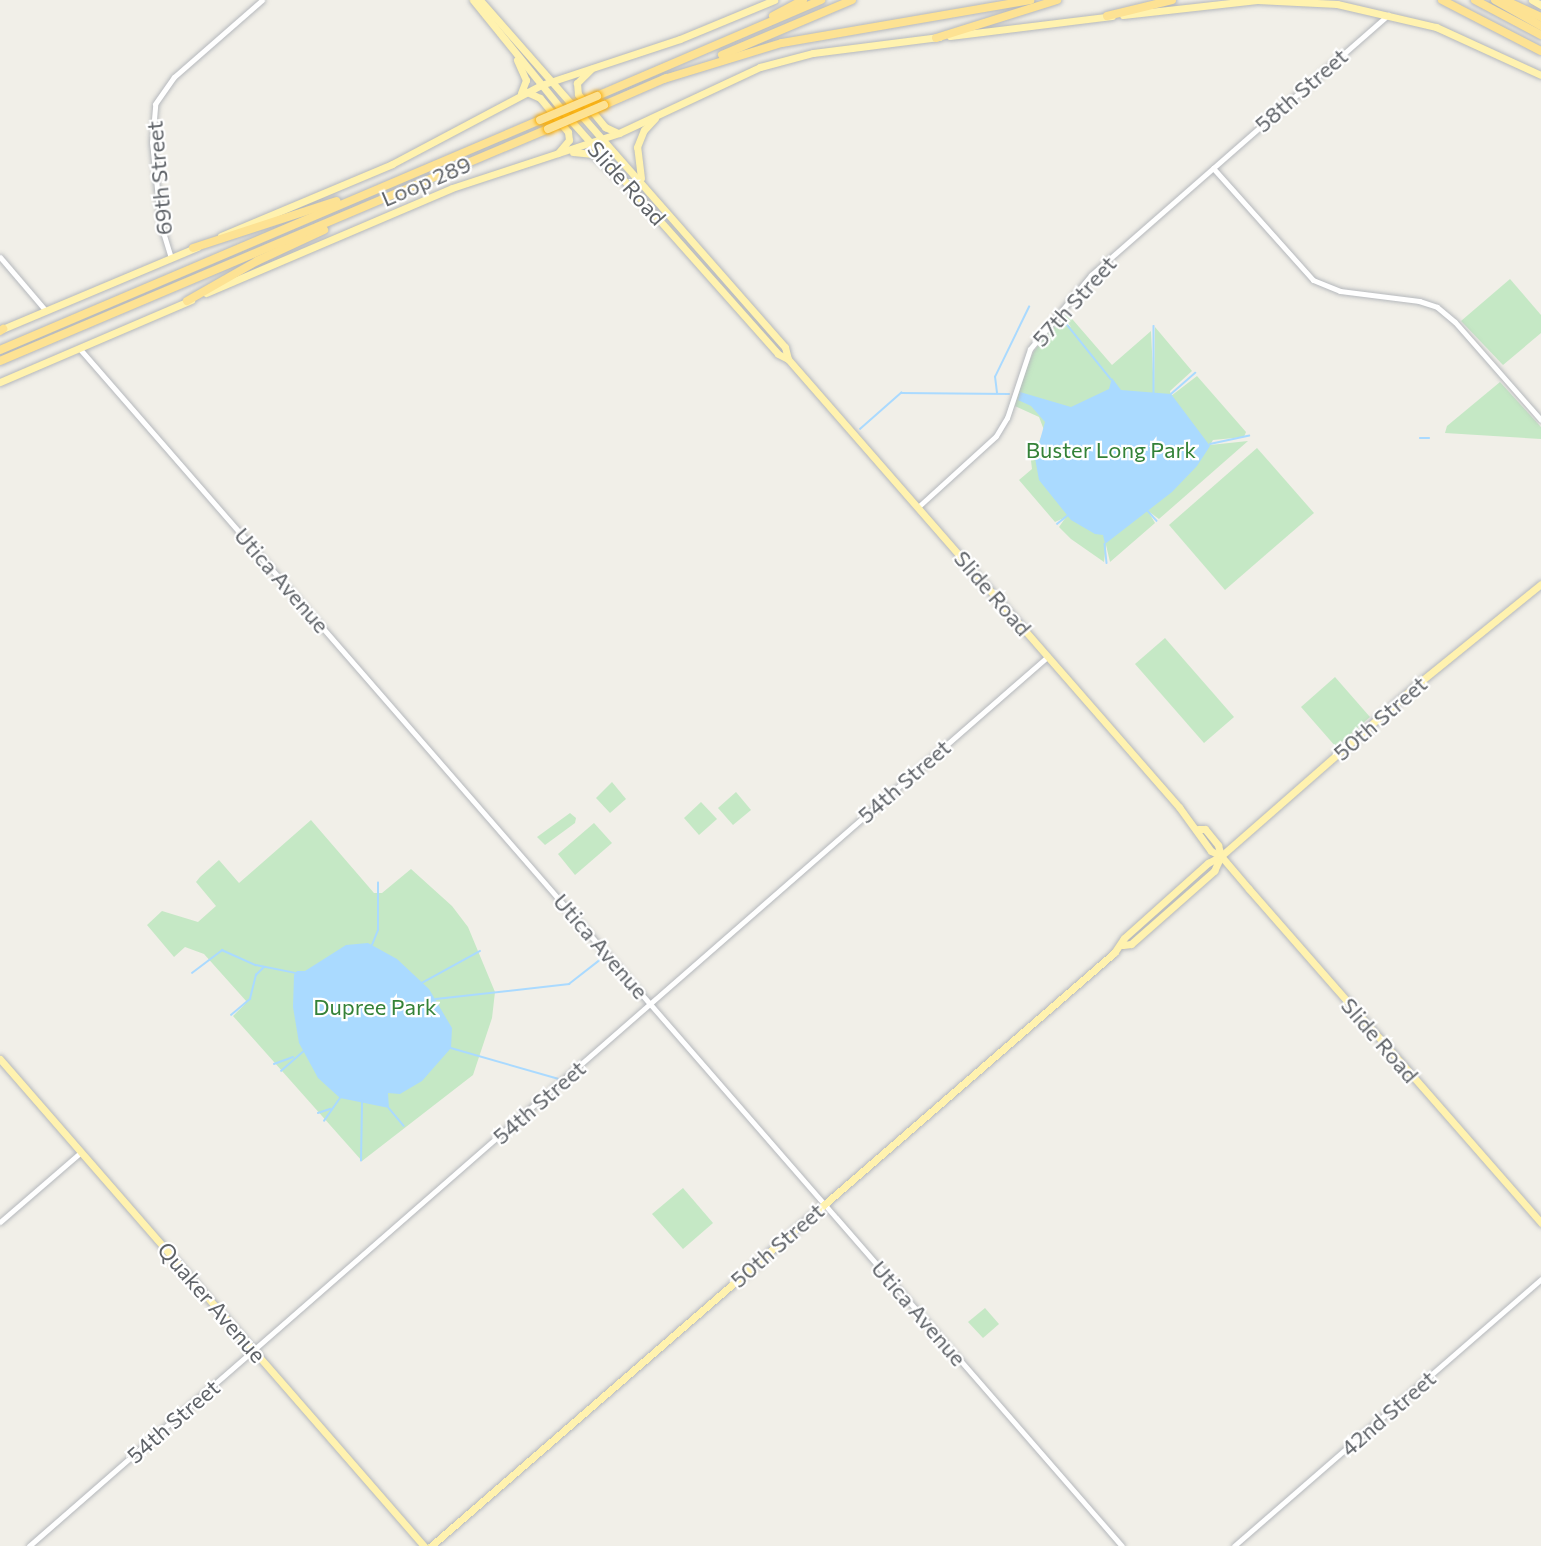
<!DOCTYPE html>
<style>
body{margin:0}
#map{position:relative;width:1541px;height:1546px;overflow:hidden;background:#f1efe8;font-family:Commissioner,sans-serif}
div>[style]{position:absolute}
.green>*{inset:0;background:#c5e8c5}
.water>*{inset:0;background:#aadaff}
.stream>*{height:1.5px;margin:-0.75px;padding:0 0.75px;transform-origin:0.75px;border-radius:0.75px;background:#aadaff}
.roads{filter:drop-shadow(0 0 2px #b5b8bc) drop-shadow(0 0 2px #b5b8bc)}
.minor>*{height:5px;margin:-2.5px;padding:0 2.5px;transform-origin:2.5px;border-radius:2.5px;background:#fff}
.major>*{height:7px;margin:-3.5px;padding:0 3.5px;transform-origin:3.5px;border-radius:3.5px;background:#fff2af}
.highway>*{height:8px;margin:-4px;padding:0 4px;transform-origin:4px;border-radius:4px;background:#fde293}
.bridges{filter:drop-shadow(0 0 2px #f9ab00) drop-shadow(0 0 2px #f9ab00)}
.highway-bridge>*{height:8px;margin:-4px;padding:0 4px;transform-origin:4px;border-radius:4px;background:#fde293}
span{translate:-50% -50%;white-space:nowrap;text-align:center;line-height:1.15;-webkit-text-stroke:4.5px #fff;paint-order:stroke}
.street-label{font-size:22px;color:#5f6368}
.park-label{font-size:22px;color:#348238}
</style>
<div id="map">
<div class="green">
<i style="clip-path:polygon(1510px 279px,1541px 315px,1541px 333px,1503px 365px,1461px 321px)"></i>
<i style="clip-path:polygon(1067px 313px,1112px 365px,1151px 331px,1154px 394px,1155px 327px,1192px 371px,1170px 391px,1171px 396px,1197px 376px,1246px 432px,1244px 437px,1213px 440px,1210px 445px,1248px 441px,1159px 519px,1148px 511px,1155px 523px,1110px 562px,1106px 545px,1104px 562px,1071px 539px,1059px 527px,1066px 517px,1055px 522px,1019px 480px,1032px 469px,1031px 461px,1044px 430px,1039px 417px,1015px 406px,1023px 375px,1034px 351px,1055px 325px,1062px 320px,1071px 327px,1064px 317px)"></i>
<i style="clip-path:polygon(1500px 382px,1541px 427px,1541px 439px,1445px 433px,1447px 426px)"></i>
<i style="clip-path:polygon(1257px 448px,1314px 513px,1225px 590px,1169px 525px)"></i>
<i style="clip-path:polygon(1165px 638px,1234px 717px,1204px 743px,1135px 664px)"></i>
<i style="clip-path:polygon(1335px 677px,1370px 717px,1336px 747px,1301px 707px)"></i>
<i style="clip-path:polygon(612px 782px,626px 799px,610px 813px,596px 798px)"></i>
<i style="clip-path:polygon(736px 792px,751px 810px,733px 825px,718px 808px)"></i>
<i style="clip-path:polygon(701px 802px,717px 819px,699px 835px,684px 818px)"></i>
<i style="clip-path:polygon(570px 813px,576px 818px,575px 823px,545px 845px,537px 837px)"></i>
<i style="clip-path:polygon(311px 820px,374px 893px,382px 893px,411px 869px,452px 906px,468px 927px,495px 992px,492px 1018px,473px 1075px,362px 1161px,233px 1016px,247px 1002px,204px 954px,185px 947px,174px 957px,147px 925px,162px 911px,198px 922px,216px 906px,196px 882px,200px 877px,219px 860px,239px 883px)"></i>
<i style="clip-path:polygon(594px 823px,612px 843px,575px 875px,558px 854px)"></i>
<i style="clip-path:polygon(683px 1188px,713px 1223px,683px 1249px,652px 1214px)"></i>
<i style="clip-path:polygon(985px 1308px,999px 1324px,983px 1338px,968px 1322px)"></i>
</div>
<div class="water">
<i style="clip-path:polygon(1112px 378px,1121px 390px,1171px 394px,1210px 446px,1197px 466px,1172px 492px,1105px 544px,1103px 535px,1095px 534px,1071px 520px,1039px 480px,1035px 458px,1045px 422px,1031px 406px,1018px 400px,1020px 392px,1071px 407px,1109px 389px)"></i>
<i style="clip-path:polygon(368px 943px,397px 959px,429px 989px,452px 1028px,451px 1048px,422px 1081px,400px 1094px,388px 1093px,389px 1108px,340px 1098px,318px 1078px,299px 1043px,293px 1007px,294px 975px,297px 971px,305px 971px,346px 945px)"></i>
</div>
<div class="stream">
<i style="left:1061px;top:317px;width:80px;rotate:51.1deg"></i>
<i style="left:1154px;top:326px;width:68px;rotate:90deg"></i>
<i style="left:997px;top:393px;width:16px;rotate:-97deg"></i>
<i style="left:995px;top:377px;width:78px;rotate:-64.1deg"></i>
<i style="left:1171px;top:394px;width:32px;rotate:-41deg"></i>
<i style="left:860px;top:429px;width:55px;rotate:-41.3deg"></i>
<i style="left:901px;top:393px;width:108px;rotate:0.5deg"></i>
<i style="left:1420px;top:438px;width:9px"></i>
<i style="left:1210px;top:444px;width:40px;rotate:-12deg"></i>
<i style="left:1148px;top:511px;width:13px;rotate:48deg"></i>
<i style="left:1057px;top:524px;width:13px;rotate:-39deg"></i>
<i style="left:1105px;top:544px;width:19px;rotate:84deg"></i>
<i style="left:372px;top:945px;width:16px;rotate:-68deg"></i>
<i style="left:378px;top:930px;width:47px;rotate:-90deg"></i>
<i style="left:192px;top:973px;width:38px;rotate:-37deg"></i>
<i style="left:222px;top:950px;width:37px;rotate:24deg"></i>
<i style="left:256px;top:965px;width:41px;rotate:11.3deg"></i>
<i style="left:422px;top:983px;width:66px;rotate:-28.9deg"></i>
<i style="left:436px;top:999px;width:134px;rotate:-6.4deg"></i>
<i style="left:569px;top:984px;width:46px;rotate:-37.9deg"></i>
<i style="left:231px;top:1015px;width:25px;rotate:-40deg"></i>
<i style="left:250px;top:999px;width:25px;rotate:-76deg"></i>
<i style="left:256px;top:975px;width:11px;rotate:-45deg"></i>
<i style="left:451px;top:1048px;width:112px;rotate:16deg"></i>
<i style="left:274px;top:1064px;width:20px;rotate:-20deg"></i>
<i style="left:281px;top:1071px;width:29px;rotate:-41deg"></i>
<i style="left:389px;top:1108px;width:23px;rotate:50deg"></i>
<i style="left:318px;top:1113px;width:13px;rotate:-18deg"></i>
<i style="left:324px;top:1121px;width:28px;rotate:-55deg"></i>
<i style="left:361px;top:1161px;width:60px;rotate:-89deg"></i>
</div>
<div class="roads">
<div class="minor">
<i style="left:1213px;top:168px;width:150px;rotate:48.2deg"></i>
<i style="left:1313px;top:280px;width:29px;rotate:22deg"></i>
<i style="left:1340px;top:291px;width:80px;rotate:7.2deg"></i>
<i style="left:1419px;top:301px;width:19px;rotate:18deg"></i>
<i style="left:1437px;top:307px;width:23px;rotate:40deg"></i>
<i style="left:1455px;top:322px;width:130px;rotate:48.7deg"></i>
<i style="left:0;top:257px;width:71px;rotate:49.6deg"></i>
<i style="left:171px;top:258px;width:34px;rotate:-107deg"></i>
<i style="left:161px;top:226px;width:84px;rotate:-96.1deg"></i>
<i style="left:152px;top:142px;width:38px;rotate:-85deg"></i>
<i style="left:155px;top:104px;width:33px;rotate:-55deg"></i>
<i style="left:174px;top:77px;width:117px;rotate:-41.2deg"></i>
<i style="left:79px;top:348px;width:1588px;rotate:48.96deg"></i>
<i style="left:918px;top:507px;width:105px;rotate:-42.3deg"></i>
<i style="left:996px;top:436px;width:21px;rotate:-59deg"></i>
<i style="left:1007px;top:418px;width:73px;rotate:-71.6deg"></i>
<i style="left:1030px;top:349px;width:96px;rotate:-50.5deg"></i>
<i style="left:1091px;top:275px;width:395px;rotate:-41.2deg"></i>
<i style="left:0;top:1222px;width:107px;rotate:-40.8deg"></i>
<i style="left:29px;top:1546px;width:1353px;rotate:-41.13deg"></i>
<i style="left:1234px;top:1546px;width:407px;rotate:-41deg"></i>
</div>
<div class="major">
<i style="left:473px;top:0;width:148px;rotate:51deg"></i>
<i style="left:566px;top:115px;width:319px;rotate:48.4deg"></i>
<i style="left:778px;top:354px;width:11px;rotate:27deg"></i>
<i style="left:788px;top:359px;width:595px;rotate:48.89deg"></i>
<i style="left:1179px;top:807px;width:54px;rotate:54deg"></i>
<i style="left:1211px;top:851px;width:11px;rotate:27deg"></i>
<i style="left:480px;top:0;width:462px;rotate:48.7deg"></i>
<i style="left:785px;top:347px;width:12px;rotate:76deg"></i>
<i style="left:1532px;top:0;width:10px;rotate:29deg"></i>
<i style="left:1123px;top:15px;width:135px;rotate:-6.4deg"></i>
<i style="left:1257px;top:0;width:80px;rotate:2.9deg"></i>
<i style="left:1337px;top:4px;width:102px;rotate:13.1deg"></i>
<i style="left:1436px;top:27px;width:115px;rotate:24.6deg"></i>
<i style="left:950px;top:36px;width:163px;rotate:-7deg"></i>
<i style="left:517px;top:60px;width:22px;rotate:66deg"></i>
<i style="left:526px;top:80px;width:14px;rotate:111deg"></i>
<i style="left:591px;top:69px;width:20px;rotate:135deg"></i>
<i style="left:577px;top:83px;width:11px;rotate:85deg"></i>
<i style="left:578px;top:94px;width:43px;rotate:50.7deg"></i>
<i style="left:605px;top:127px;width:14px;rotate:25deg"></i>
<i style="left:527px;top:92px;width:14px;rotate:25deg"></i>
<i style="left:540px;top:98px;width:44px;rotate:50.5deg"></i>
<i style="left:568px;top:132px;width:8px;rotate:83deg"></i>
<i style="left:569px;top:140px;width:17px;rotate:130deg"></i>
<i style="left:573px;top:152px;width:20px;rotate:6deg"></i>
<i style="left:593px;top:154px;width:35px;rotate:41deg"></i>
<i style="left:641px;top:178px;width:31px;rotate:-97deg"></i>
<i style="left:637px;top:147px;width:18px;rotate:-68deg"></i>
<i style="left:644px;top:130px;width:16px;rotate:-47deg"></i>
<i style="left:221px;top:236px;width:186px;rotate:-22.8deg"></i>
<i style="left:392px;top:164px;width:169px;rotate:-27.9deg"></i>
<i style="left:541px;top:85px;width:146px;rotate:-18.3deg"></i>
<i style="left:680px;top:39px;width:102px;rotate:-22.5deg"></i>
<i style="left:206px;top:293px;width:267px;rotate:-23.1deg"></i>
<i style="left:452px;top:188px;width:176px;rotate:-18.2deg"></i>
<i style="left:619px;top:133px;width:156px;rotate:-25.1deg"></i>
<i style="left:760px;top:67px;width:55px;rotate:-14.8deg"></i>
<i style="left:813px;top:53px;width:127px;rotate:-7.2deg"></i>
<i style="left:0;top:330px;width:214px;rotate:-22.8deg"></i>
<i style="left:0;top:382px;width:208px;rotate:-23.2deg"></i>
<i style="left:1198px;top:829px;width:7px"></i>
<i style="left:1205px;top:829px;width:21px;rotate:51deg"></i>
<i style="left:1218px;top:845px;width:11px;rotate:75deg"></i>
<i style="left:1221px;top:856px;width:43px;rotate:49.7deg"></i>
<i style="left:1249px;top:889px;width:444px;rotate:48.8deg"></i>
<i style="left:1123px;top:945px;width:8px;rotate:-7deg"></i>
<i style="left:1131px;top:944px;width:111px;rotate:-41.3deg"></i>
<i style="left:1214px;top:871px;width:17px;rotate:-65deg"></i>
<i style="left:0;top:1059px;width:646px;rotate:48.96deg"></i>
<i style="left:431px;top:1546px;width:905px;rotate:-40.97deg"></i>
<i style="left:1114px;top:953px;width:18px;rotate:-56deg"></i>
<i style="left:1124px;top:938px;width:113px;rotate:-41.8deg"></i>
<i style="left:1208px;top:863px;width:15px;rotate:-28deg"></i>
<i style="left:1221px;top:856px;width:258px;rotate:-41.2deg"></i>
<i style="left:1415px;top:686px;width:162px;rotate:-39deg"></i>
</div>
<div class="highway">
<i style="left:1442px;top:0;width:111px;rotate:27.3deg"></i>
<i style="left:1475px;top:0;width:75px;rotate:27.9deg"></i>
<i style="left:1495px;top:0;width:53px;rotate:29.5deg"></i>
<i style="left:1504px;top:0;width:41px;rotate:24.7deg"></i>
<i style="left:773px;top:16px;width:34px;rotate:-28deg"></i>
<i style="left:1107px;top:16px;width:67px;rotate:-13.8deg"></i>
<i style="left:936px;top:38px;width:127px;rotate:-17.4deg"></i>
<i style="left:722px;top:55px;width:141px;rotate:-22.9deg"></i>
<i style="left:664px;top:79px;width:123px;rotate:-17deg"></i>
<i style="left:782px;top:43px;width:252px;rotate:-9.8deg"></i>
<i style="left:597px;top:96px;width:244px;rotate:-23.2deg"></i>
<i style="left:604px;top:105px;width:68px;rotate:-23.5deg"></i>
<i style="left:193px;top:248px;width:151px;rotate:-18.1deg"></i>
<i style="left:187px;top:301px;width:81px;rotate:-29.7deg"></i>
<i style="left:257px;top:261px;width:74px;rotate:-24.8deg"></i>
<i style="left:0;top:331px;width:4px;rotate:-34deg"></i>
<i style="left:0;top:350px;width:587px;rotate:-23.07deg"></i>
<i style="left:0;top:361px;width:595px;rotate:-22.95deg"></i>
</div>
</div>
<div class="bridges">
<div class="highway-bridge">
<i style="left:540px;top:120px;width:62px;rotate:-22.8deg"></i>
<i style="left:548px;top:129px;width:61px;rotate:-23.2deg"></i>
</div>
</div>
<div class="street-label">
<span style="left:1301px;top:90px;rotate:-41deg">58th Street</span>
<span style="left:159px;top:178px;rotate:-95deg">69th Street</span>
<span style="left:426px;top:181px;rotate:-23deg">Loop 289</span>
<span style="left:627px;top:183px;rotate:48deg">Slide Road</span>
<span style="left:1074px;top:301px;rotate:-48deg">57th Street</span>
<span style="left:282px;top:580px;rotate:49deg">Utica Avenue</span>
<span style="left:993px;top:593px;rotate:49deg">Slide Road</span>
<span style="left:1380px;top:718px;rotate:-41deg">50th Street</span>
<span style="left:904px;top:781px;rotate:-41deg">54th Street</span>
<span style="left:601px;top:946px;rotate:49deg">Utica Avenue</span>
<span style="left:1380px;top:1040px;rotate:49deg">Slide Road</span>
<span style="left:539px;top:1102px;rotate:-41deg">54th Street</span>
<span style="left:777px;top:1245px;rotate:-41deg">50th Street</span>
<span style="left:212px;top:1302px;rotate:49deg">Quaker Avenue</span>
<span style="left:919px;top:1313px;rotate:49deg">Utica Avenue</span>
<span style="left:1388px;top:1413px;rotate:-41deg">42nd Street</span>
<span style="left:173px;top:1421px;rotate:-41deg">54th Street</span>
</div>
<div class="park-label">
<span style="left:1111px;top:450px">Buster Long Park</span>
<span style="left:375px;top:1007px">Dupree Park</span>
</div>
</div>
